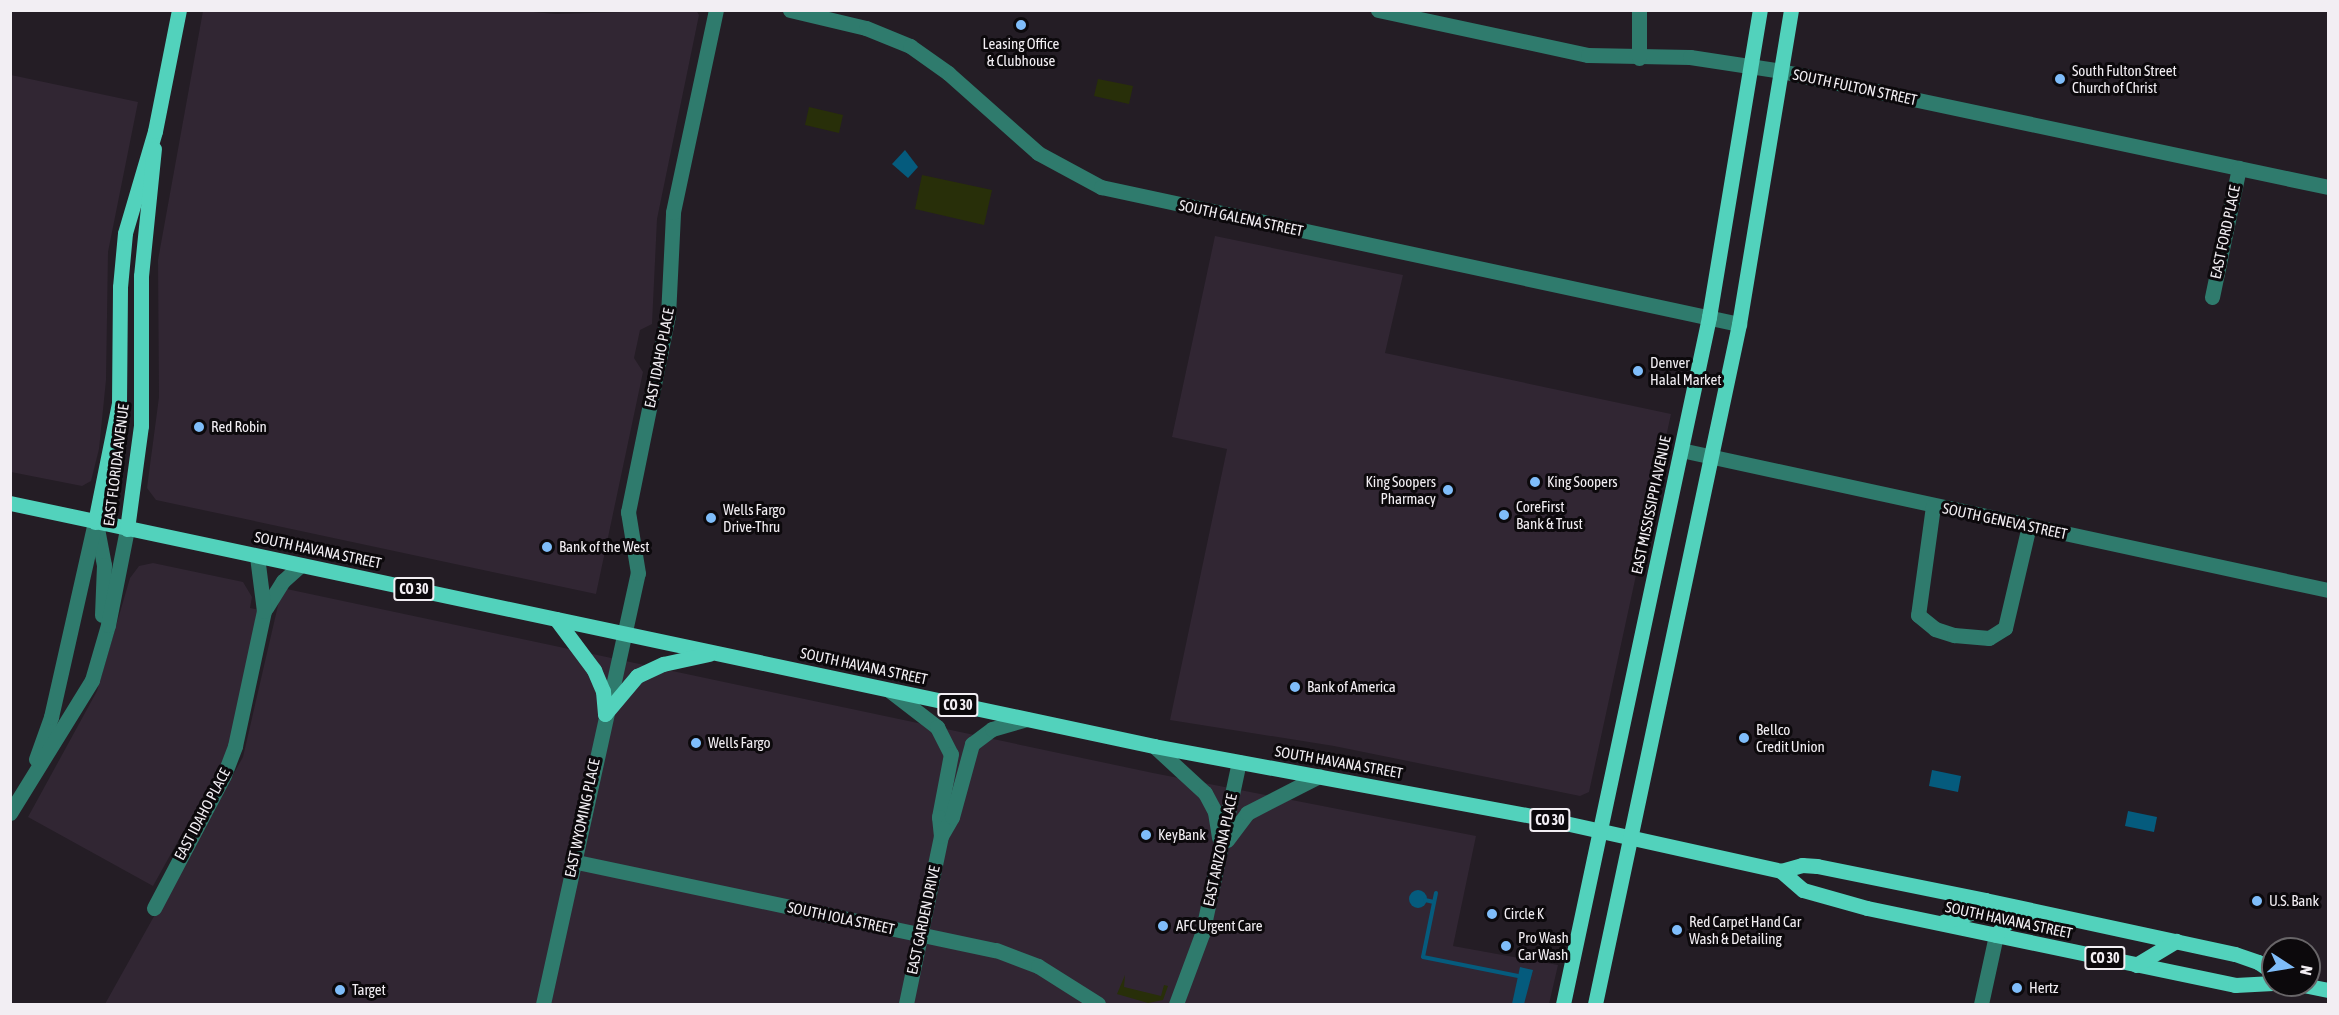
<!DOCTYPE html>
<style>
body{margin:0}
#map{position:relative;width:2339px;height:1015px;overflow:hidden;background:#241d25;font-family:"Asap Condensed",sans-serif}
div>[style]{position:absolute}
.built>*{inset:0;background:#312633}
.green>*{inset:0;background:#282f09}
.water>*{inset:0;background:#055b7d}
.round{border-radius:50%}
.stream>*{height:4px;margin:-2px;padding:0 2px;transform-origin:2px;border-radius:2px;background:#055b7d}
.minor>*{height:15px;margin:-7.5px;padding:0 7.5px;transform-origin:7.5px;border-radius:7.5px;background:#2f7b6d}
.major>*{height:15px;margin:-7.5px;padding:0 7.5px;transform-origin:7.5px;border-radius:7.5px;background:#52d2bc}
.dots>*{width:16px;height:16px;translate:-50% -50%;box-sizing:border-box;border:3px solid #0c090c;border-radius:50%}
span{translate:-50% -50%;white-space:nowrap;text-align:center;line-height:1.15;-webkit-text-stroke:6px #0c090c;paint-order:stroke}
.shield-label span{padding:2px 4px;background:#0c090c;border:2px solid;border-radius:4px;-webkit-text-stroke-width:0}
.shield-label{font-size:14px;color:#f2eef3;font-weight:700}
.poi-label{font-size:15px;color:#f2eef3}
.left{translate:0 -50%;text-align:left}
.right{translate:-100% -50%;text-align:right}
.street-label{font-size:15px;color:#f2eef3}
.frame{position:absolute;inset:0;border:12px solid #f2eef3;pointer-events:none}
.north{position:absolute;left:2261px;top:937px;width:60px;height:60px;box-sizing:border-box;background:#0c090c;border:2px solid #686568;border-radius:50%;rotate:102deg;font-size:16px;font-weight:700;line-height:24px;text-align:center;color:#f2eef3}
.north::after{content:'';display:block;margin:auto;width:21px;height:27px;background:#7fbdfa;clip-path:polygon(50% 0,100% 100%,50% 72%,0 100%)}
</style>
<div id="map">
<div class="built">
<i style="clip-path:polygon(522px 11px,556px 14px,696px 10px,699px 15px,657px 219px,652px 324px,640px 330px,634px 358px,643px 372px,596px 594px,156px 500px,147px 488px,159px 397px,158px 260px,203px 11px)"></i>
<i style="clip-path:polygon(11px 75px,138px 102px,108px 252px,106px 380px,99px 449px,91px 481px,82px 486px,11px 472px)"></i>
<i style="clip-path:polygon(1215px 236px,1403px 275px,1385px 353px,1671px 414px,1589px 792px,1580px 796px,1334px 746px,1170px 720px,1227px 449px,1172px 437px)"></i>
<i style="clip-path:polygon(153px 563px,243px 582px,252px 597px,250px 608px,264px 611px,224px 775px,217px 771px,153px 886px,28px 817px,97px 691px,130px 578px,139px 566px)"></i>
<i style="clip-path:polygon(282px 588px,1153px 773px,1476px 836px,1453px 946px,1558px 965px,1549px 1004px,105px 1004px,243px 757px)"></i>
</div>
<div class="green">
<i style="clip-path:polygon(1098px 79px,1133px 86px,1129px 104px,1094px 96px)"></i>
<i style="clip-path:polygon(809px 107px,843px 115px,839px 133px,805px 125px)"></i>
<i style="clip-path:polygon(922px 175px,992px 190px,984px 225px,915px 209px)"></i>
<i style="clip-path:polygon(1125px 975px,1124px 987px,1161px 996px,1164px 985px,1168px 986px,1163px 1000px,1148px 1003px,1117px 994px)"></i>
</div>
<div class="water">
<i style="clip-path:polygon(905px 150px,918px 167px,908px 178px,892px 164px)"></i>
<i style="clip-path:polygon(1932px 770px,1961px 776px,1958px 792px,1929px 786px)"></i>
<i style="clip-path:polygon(2128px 811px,2157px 817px,2154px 832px,2125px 826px)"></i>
<i class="round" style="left:1409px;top:890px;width:18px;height:18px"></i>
<i style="clip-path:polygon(1520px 967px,1533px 970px,1524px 1004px,1512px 1004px)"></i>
</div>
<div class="stream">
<i style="left:1436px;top:893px;width:65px;rotate:101.5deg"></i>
<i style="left:1423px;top:957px;width:97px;rotate:11.3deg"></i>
<i style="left:1425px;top:900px;width:9px;rotate:13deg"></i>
</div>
<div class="minor">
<i style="left:790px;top:10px;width:78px;rotate:13.3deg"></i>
<i style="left:866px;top:28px;width:48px;rotate:22.2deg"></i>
<i style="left:910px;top:46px;width:47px;rotate:35.4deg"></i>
<i style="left:948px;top:73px;width:120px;rotate:41.6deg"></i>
<i style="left:1038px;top:153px;width:72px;rotate:28.4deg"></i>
<i style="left:1101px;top:187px;width:653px;rotate:12.12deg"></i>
<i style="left:1378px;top:10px;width:215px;rotate:12.1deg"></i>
<i style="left:1588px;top:55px;width:102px;rotate:1.1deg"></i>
<i style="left:1690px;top:57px;width:92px;rotate:8.7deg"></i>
<i style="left:1781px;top:71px;width:559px;rotate:11.97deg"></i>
<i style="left:1639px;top:58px;width:48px;rotate:-90deg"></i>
<i style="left:2212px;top:297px;width:132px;rotate:-78.2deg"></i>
<i style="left:1681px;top:450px;width:662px;rotate:12.21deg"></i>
<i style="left:1933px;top:506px;width:110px;rotate:97.8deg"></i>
<i style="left:1918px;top:615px;width:22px;rotate:39deg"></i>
<i style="left:1935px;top:629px;width:20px;rotate:18deg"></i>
<i style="left:1954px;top:635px;width:35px;rotate:5deg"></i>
<i style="left:1989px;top:638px;width:19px;rotate:-32deg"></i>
<i style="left:2005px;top:628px;width:105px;rotate:-76.8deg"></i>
<i style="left:96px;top:523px;width:43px;rotate:79.2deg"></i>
<i style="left:104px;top:565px;width:50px;rotate:92.3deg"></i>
<i style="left:266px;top:608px;width:32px;rotate:-58deg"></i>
<i style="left:283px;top:581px;width:24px;rotate:-42deg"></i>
<i style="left:889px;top:690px;width:61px;rotate:37.6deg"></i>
<i style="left:937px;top:727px;width:30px;rotate:63deg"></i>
<i style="left:951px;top:754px;width:64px;rotate:100.8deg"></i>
<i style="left:939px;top:817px;width:19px;rotate:84deg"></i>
<i style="left:941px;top:836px;width:172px;rotate:101.8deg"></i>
<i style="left:1154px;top:746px;width:69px;rotate:42.7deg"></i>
<i style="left:1205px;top:793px;width:21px;rotate:62deg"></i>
<i style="left:1215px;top:812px;width:26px;rotate:81deg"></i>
<i style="left:36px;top:759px;width:45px;rotate:-70.3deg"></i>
<i style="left:51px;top:717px;width:200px;rotate:-77.3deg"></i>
<i style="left:10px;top:813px;width:156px;rotate:-58.3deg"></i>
<i style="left:92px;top:680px;width:57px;rotate:-73.8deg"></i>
<i style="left:108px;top:625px;width:98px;rotate:-78.8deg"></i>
<i style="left:941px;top:836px;width:22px;rotate:-60deg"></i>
<i style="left:952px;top:817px;width:76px;rotate:-74.7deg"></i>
<i style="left:972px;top:744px;width:25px;rotate:-37deg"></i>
<i style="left:992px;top:729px;width:36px;rotate:-16deg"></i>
<i style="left:1227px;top:840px;width:34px;rotate:-53deg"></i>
<i style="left:1247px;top:813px;width:81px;rotate:-27.2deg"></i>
<i style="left:572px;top:861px;width:433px;rotate:11.9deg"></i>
<i style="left:996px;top:950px;width:45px;rotate:20.9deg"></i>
<i style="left:1038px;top:966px;width:71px;rotate:32.3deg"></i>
<i style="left:154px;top:908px;width:150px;rotate:-62.2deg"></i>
<i style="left:224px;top:775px;width:31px;rotate:-69deg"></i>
<i style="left:235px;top:746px;width:138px;rotate:-77.9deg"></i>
<i style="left:264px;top:611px;width:55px;rotate:-97.3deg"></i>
<i style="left:543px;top:1004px;width:441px;rotate:-77.6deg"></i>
<i style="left:638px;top:573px;width:62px;rotate:-99.3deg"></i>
<i style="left:628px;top:512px;width:200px;rotate:-78.5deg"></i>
<i style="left:668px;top:316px;width:104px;rotate:-87.2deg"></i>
<i style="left:673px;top:212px;width:207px;rotate:-78deg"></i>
<i style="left:1176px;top:1004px;width:75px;rotate:-69.6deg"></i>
<i style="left:1202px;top:934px;width:176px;rotate:-77.9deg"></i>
<i style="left:1981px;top:1004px;width:71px;rotate:-77.7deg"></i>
</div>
<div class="major">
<i style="left:10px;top:503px;width:1170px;rotate:11.99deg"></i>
<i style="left:1154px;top:746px;width:400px;rotate:10.5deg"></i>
<i style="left:1547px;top:819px;width:240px;rotate:12.5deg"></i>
<i style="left:1781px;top:871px;width:22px;rotate:-16deg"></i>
<i style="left:1802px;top:865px;width:15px;rotate:4deg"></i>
<i style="left:1817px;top:866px;width:171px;rotate:11.4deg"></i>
<i style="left:1985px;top:900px;width:256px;rotate:12.2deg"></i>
<i style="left:2235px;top:954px;width:24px;rotate:19deg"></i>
<i style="left:2258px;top:962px;width:18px;rotate:34deg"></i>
<i style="left:95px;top:522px;width:121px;rotate:-78.6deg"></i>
<i style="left:119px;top:403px;width:116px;rotate:-89.5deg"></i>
<i style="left:120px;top:287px;width:54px;rotate:-84.7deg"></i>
<i style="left:125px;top:233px;width:106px;rotate:-73.6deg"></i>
<i style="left:155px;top:131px;width:123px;rotate:-78.8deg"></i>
<i style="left:127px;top:529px;width:104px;rotate:-82.3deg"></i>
<i style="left:141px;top:426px;width:150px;rotate:-90deg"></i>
<i style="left:141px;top:276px;width:128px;rotate:-84.2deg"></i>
<i style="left:556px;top:619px;width:64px;rotate:53.3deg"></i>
<i style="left:594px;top:670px;width:23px;rotate:67deg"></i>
<i style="left:603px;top:691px;width:23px;rotate:85deg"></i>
<i style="left:605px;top:714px;width:50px;rotate:-49.9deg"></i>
<i style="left:637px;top:676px;width:29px;rotate:-25deg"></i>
<i style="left:663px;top:664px;width:47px;rotate:-12.3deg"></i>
<i style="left:1781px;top:871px;width:29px;rotate:41deg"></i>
<i style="left:1803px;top:890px;width:66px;rotate:15.7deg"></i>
<i style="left:1867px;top:908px;width:376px;rotate:11.8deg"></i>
<i style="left:2235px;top:985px;width:38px;rotate:-3deg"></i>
<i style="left:1943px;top:922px;width:32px;rotate:-18deg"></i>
<i style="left:1973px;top:912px;width:17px;rotate:-45deg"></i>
<i style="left:1996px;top:935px;width:16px;rotate:-50deg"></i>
<i style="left:2006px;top:923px;width:30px;rotate:-23deg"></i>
<i style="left:2136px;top:965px;width:47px;rotate:-31deg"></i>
<i style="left:2303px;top:985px;width:25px;rotate:11deg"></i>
<i style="left:1563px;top:1004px;width:702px;rotate:-78deg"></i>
<i style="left:1709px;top:317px;width:311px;rotate:-80.6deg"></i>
<i style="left:1595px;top:1004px;width:695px;rotate:-78.04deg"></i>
<i style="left:1739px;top:324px;width:318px;rotate:-80.6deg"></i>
</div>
<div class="dots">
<i style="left:1021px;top:25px;background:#7fbdfa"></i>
<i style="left:2060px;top:79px;background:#7fbdfa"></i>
<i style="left:1638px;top:371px;background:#7fbdfa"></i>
<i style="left:199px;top:427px;background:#7fbdfa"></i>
<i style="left:1535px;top:482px;background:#7fbdfa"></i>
<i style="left:1448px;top:490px;background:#7fbdfa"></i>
<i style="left:1504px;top:515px;background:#7fbdfa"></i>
<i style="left:711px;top:518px;background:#7fbdfa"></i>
<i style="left:547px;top:547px;background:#7fbdfa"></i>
<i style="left:1295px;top:687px;background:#7fbdfa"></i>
<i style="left:1744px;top:738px;background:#7fbdfa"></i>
<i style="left:696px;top:743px;background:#7fbdfa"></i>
<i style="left:1146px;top:835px;background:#7fbdfa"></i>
<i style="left:2257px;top:901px;background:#7fbdfa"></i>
<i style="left:1492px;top:914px;background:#7fbdfa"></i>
<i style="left:1163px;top:926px;background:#7fbdfa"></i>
<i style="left:1677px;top:930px;background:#7fbdfa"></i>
<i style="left:1506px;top:946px;background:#7fbdfa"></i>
<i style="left:2017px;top:988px;background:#7fbdfa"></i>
<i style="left:340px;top:990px;background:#7fbdfa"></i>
</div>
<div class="shield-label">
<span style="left:414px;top:589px">CO 30</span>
<span style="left:958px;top:705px">CO 30</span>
<span style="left:1550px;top:820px">CO 30</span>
<span style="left:2105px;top:958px">CO 30</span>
</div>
<div class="poi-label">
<span style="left:1021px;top:52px">Leasing Office<br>&amp; Clubhouse</span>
<span class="left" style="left:2072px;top:79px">South Fulton Street<br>Church of Christ</span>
<span class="left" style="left:1650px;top:371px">Denver<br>Halal Market</span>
<span class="left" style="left:211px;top:427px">Red Robin</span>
<span class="right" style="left:1436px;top:490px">King Soopers<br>Pharmacy</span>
<span class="left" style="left:1547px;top:482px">King Soopers</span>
<span class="left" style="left:1516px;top:515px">CoreFirst<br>Bank &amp; Trust</span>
<span class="left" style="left:723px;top:518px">Wells Fargo<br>Drive-Thru</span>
<span class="left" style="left:559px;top:547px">Bank of the West</span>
<span class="left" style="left:1307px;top:687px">Bank of America</span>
<span class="left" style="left:1756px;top:738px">Bellco<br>Credit Union</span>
<span class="left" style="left:708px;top:743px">Wells Fargo</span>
<span class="left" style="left:1158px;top:835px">KeyBank</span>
<span class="left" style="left:2269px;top:901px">U.S. Bank</span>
<span class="left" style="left:1504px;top:914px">Circle K</span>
<span class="left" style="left:1689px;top:930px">Red Carpet Hand Car<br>Wash &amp; Detailing</span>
<span class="left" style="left:1176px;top:926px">AFC Urgent Care</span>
<span class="left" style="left:1518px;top:946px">Pro Wash<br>Car Wash</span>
<span class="left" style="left:2029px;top:988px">Hertz</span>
<span class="left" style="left:352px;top:990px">Target</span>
</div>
<div class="street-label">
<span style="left:1855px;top:87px;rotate:12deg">SOUTH FULTON STREET</span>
<span style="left:1241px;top:218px;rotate:12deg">SOUTH GALENA STREET</span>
<span style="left:2225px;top:232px;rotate:-78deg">EAST FORD PLACE</span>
<span style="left:659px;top:358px;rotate:-79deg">EAST IDAHO PLACE</span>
<span style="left:116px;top:465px;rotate:-83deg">EAST FLORIDA AVENUE</span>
<span style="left:1651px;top:505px;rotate:-78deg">EAST MISSISSIPPI AVENUE</span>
<span style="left:2005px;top:521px;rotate:12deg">SOUTH GENEVA STREET</span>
<span style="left:318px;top:550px;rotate:12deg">SOUTH HAVANA STREET</span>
<span style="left:864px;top:666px;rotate:12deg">SOUTH HAVANA STREET</span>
<span style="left:1339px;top:762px;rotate:10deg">SOUTH HAVANA STREET</span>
<span style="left:202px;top:814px;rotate:-62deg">EAST IDAHO PLACE</span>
<span style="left:582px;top:818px;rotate:-78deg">EAST WYOMING PLACE</span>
<span style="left:1220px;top:850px;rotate:-78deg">EAST ARIZONA PLACE</span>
<span style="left:841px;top:918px;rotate:12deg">SOUTH IOLA STREET</span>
<span style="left:923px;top:920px;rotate:-78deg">EAST GARDEN DRIVE</span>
<span style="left:2009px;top:920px;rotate:12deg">SOUTH HAVANA STREET</span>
</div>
<div class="frame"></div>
<div class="north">N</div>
</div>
